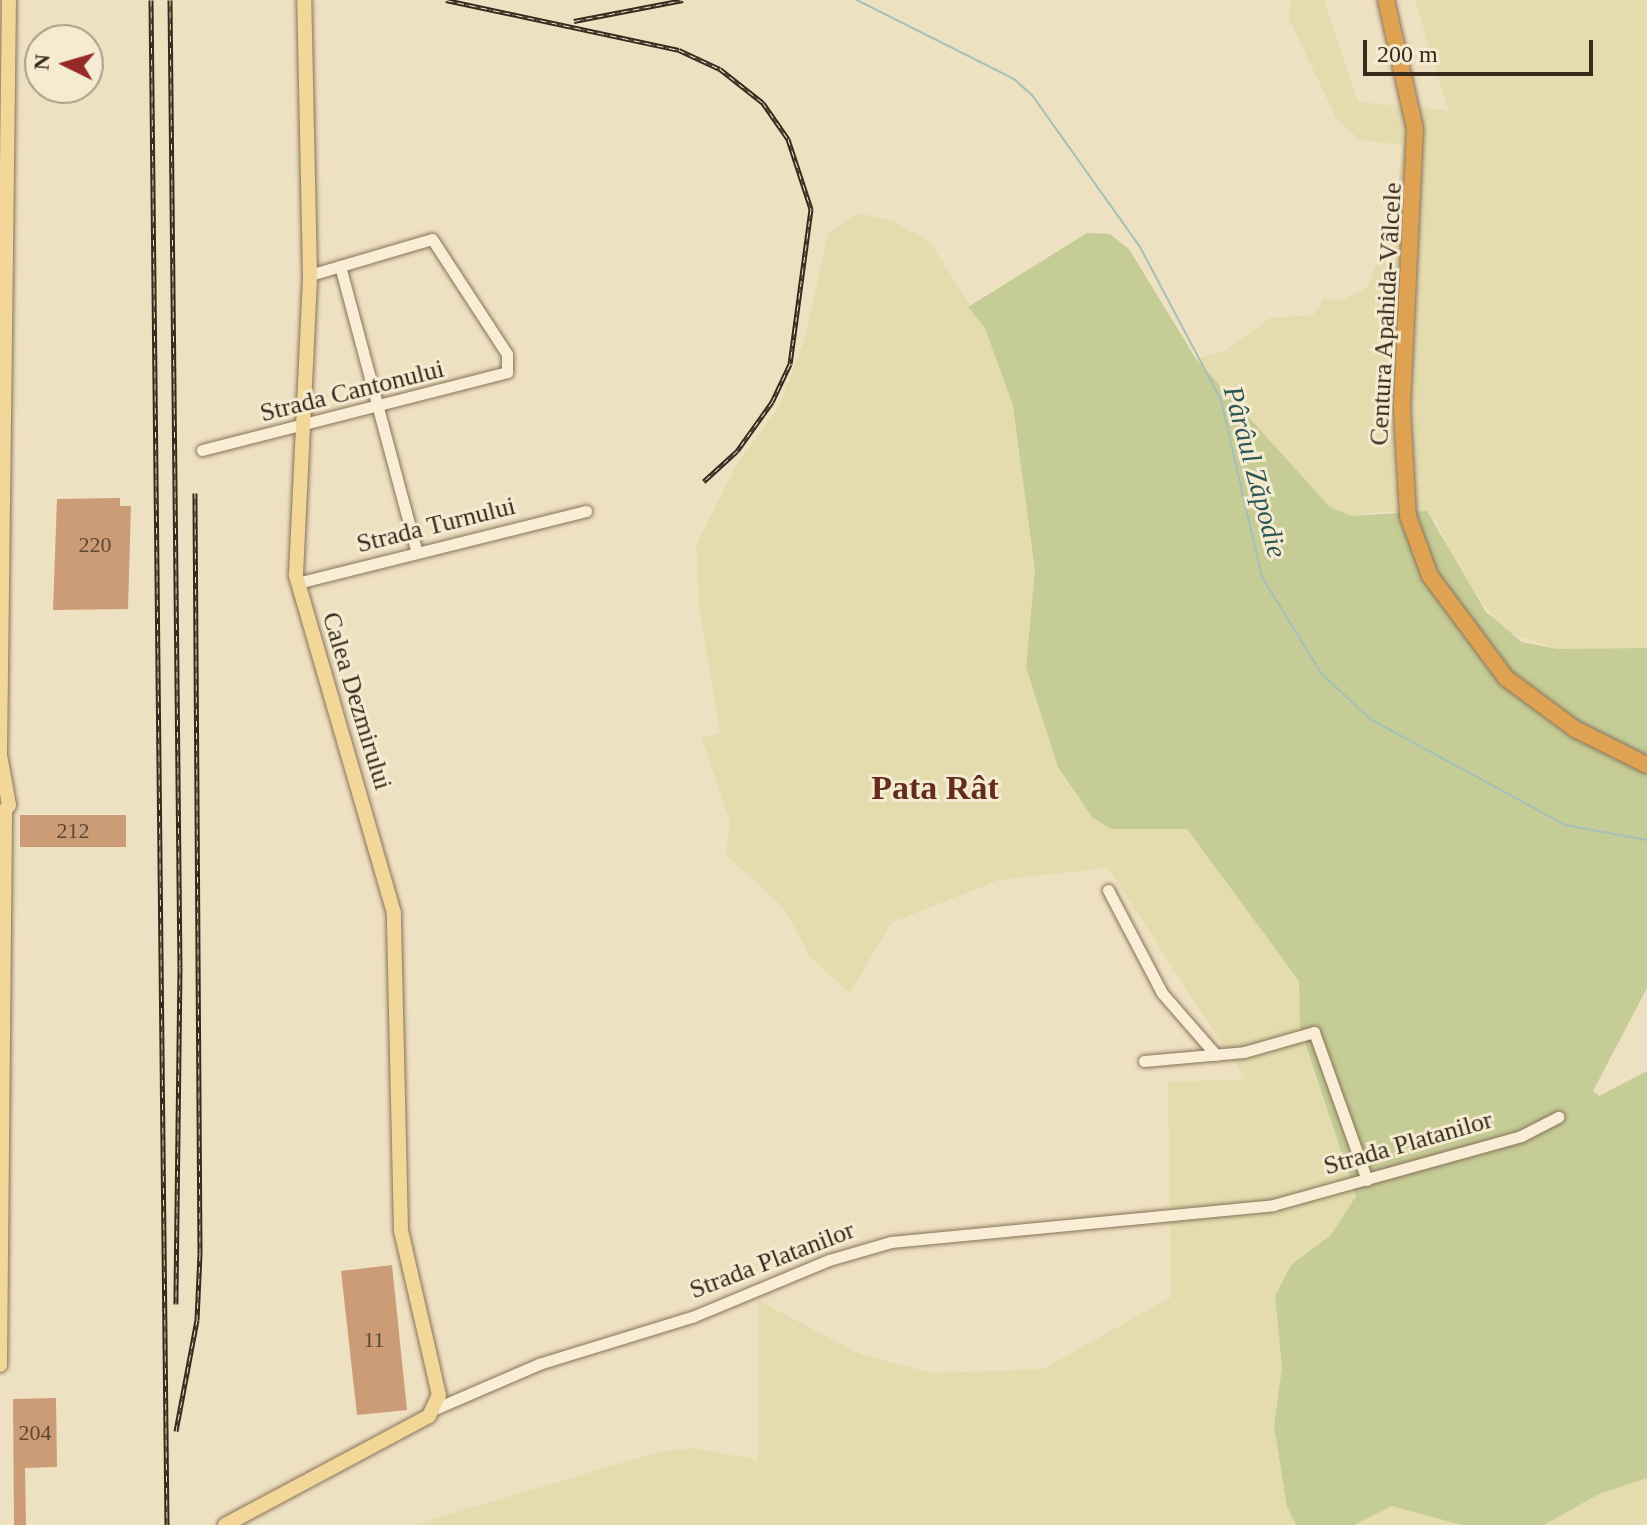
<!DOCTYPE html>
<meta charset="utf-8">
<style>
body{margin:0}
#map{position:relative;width:1647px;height:1525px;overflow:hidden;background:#eee1c2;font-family:Georgia,serif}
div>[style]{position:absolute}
.farmland>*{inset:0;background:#e4dcaf}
.green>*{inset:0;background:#c5cc96}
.stream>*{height:2px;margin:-1px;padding:0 1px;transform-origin:1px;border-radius:1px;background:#a4c0b8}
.building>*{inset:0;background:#cc9c77}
.roads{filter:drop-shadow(0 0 2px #887259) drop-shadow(0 0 2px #887259)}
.minor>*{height:11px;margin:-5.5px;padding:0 5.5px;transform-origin:5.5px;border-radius:5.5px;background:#f9eed5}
.major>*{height:14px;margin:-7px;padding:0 7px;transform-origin:7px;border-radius:7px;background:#f2d799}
.highway>*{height:16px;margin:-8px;padding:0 8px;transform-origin:8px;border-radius:8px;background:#dea252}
.rail>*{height:5px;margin-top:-2.5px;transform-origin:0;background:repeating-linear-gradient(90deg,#f5ebd1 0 6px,#372a1d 0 12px);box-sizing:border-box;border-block:2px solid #372a1d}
span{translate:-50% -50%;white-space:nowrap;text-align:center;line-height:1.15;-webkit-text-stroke:6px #f5ebd1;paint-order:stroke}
.number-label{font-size:22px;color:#5c4634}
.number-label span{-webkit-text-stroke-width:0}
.street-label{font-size:26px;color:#372a1d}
.water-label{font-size:28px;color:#2c5755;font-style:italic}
.district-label{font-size:34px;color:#642c1d;font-weight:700}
.north{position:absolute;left:24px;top:24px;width:80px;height:80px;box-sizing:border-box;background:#f5ebd1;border:2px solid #a99e89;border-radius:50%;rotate:275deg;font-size:22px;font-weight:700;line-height:32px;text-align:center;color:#372a1d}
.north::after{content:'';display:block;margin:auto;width:28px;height:36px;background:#972929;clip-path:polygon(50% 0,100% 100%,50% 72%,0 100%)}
.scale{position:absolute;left:1363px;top:40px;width:230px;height:36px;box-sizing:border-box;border:4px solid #372a1d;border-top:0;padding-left:10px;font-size:24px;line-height:28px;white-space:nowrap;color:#372a1d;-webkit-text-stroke:6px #f5ebd1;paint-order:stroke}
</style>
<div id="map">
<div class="farmland">
<i style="clip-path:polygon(1291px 0,1324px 0,1358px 102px,1448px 110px,1415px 0,1647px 0,1647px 648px,1557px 649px,1501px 630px,1455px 562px,1435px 519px,1386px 511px,1352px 516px,1330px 507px,1196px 359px,1227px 350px,1270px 318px,1313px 315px,1323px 299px,1340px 301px,1368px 287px,1395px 213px,1403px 145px,1360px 140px,1337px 120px,1289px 19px)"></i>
<i style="clip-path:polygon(858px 213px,893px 221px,930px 242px,985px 328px,1013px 406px,1026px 476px,1035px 570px,1026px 667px,1064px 778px,1092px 817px,1112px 829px,1187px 829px,1299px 981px,1303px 1039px,1356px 1196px,1331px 1236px,1291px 1265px,1275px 1296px,1282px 1367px,1274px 1426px,1287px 1507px,1296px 1525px,413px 1525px,658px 1452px,694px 1448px,758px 1460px,759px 1301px,862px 1355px,932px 1373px,1043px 1369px,1171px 1297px,1168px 1082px,1245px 1079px,1108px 868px,999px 880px,891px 923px,850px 993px,810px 957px,784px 908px,726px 855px,730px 821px,701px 737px,720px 734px,700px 616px,696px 545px,736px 466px,779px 406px,805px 339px,828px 234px)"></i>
<i style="clip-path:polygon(1647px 1478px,1647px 1525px,1544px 1525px,1599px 1494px)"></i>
<i style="clip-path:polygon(1392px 1506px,1403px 1507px,1462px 1525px,1354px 1525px)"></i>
</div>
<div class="green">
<i style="clip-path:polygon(1087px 233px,1110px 234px,1129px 249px,1196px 359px,1330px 507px,1352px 516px,1427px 511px,1486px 612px,1522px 642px,1557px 649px,1647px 648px,1647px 988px,1593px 1091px,1599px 1096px,1647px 1071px,1647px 1478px,1599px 1494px,1544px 1525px,1462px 1525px,1392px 1506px,1354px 1525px,1296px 1525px,1287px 1507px,1274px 1426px,1282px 1367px,1275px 1296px,1291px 1265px,1331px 1235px,1356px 1196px,1300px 1028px,1299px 981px,1187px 829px,1111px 829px,1092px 817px,1058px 767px,1026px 667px,1035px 570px,1013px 406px,985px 328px,968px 307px)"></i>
</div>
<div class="stream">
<i style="left:857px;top:0;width:176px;rotate:26.7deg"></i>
<i style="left:1014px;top:79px;width:24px;rotate:42deg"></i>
<i style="left:1032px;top:95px;width:186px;rotate:54.6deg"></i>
<i style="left:1140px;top:247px;width:173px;rotate:62.1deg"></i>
<i style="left:1221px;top:400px;width:182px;rotate:77deg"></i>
<i style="left:1262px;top:577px;width:113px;rotate:58.4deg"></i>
<i style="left:1321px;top:673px;width:67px;rotate:43.2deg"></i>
<i style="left:1370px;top:719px;width:222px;rotate:28.5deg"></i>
<i style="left:1565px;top:825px;width:83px;rotate:10.4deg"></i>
</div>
<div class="building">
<i style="clip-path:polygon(120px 498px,120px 506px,131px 506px,128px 609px,53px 610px,57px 499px)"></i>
<i style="clip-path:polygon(20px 815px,126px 815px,126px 847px,20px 847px)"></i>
<i style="clip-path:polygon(392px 1265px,407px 1410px,357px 1415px,341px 1271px)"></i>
<i style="clip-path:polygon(56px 1398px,57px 1467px,25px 1468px,26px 1525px,14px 1525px,13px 1399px)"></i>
</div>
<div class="roads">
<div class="minor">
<i style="left:340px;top:266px;width:294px;rotate:75deg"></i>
<i style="left:202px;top:450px;width:315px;rotate:-14.3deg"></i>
<i style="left:507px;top:372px;width:18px;rotate:-90deg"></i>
<i style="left:507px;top:354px;width:137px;rotate:-123.1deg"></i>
<i style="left:432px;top:239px;width:127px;rotate:163.6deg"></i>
<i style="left:297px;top:583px;width:298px;rotate:-14deg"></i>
<i style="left:1108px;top:890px;width:116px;rotate:62.3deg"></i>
<i style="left:1162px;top:993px;width:82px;rotate:48.9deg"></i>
<i style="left:1144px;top:1061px;width:100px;rotate:-5.1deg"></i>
<i style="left:1244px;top:1052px;width:73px;rotate:-15.9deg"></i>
<i style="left:1314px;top:1032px;width:157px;rotate:70.3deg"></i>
<i style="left:437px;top:1408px;width:111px;rotate:-23.3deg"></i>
<i style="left:539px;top:1364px;width:160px;rotate:-17.1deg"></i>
<i style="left:692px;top:1317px;width:148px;rotate:-22.6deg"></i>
<i style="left:829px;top:1260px;width:65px;rotate:-16.2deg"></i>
<i style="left:891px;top:1242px;width:384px;rotate:-5.5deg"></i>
<i style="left:1273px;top:1205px;width:257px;rotate:-15.5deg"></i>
<i style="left:1521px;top:1136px;width:42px;rotate:-27.2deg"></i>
</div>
<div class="major">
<i style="left:0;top:817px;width:15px;rotate:-53deg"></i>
<i style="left:9px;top:805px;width:51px;rotate:-100.2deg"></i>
<i style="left:0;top:755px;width:755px;rotate:-89.32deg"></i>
<i style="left:0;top:1365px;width:551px;rotate:-89.48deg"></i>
<i style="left:225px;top:1525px;width:231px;rotate:-28.1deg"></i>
<i style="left:429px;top:1416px;width:23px;rotate:-65deg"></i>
<i style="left:439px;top:1395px;width:168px;rotate:-103deg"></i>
<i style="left:401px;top:1231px;width:318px;rotate:-91.3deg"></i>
<i style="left:394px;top:913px;width:352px;rotate:-106.2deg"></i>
<i style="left:296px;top:575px;width:300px;rotate:-87.3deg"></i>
<i style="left:310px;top:275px;width:275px;rotate:-91.2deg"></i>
</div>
<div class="highway">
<i style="left:1386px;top:0;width:132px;rotate:77.3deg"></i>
<i style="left:1415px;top:129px;width:280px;rotate:92.7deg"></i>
<i style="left:1402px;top:409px;width:107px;rotate:86.8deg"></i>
<i style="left:1408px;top:516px;width:64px;rotate:69.9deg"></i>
<i style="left:1430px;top:576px;width:127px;rotate:53.3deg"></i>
<i style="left:1506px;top:678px;width:86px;rotate:36.5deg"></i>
<i style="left:1575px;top:729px;width:80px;rotate:26.6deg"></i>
</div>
</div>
<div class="rail">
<i style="left:151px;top:0;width:1525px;rotate:89.4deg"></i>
<i style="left:170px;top:0;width:967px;rotate:89.41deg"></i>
<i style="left:180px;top:967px;width:337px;rotate:90.7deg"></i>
<i style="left:446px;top:0;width:238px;rotate:12.1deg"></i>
<i style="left:679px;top:50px;width:45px;rotate:24.9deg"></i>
<i style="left:720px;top:69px;width:55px;rotate:38.3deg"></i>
<i style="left:763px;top:103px;width:44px;rotate:55.2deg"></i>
<i style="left:788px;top:139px;width:74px;rotate:71.8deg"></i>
<i style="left:811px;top:209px;width:156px;rotate:97.7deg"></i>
<i style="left:790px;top:364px;width:42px;rotate:115.3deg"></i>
<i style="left:772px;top:402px;width:60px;rotate:125.5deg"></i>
<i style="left:737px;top:451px;width:45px;rotate:137.7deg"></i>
<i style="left:574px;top:21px;width:111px;rotate:-10.9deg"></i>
<i style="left:176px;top:1431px;width:113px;rotate:-79.3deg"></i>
<i style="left:197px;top:1320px;width:66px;rotate:-87.4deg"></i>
<i style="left:200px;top:1254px;width:761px;rotate:-90.38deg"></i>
</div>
<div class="number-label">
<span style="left:95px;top:545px">220</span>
<span style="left:73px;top:831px">212</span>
<span style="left:374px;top:1340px">11</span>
<span style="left:35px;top:1433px">204</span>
</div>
<div class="street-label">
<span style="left:1386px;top:314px;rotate:-87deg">Centura Apahida-Vâlcele</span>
<span style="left:352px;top:391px;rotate:-14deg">Strada Cantonului</span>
<span style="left:436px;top:525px;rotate:-14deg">Strada Turnului</span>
<span style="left:357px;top:701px;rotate:73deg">Calea Dezmirului</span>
<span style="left:1408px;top:1143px;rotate:-16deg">Strada Platanilor</span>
<span style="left:772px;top:1260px;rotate:-21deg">Strada Platanilor</span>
</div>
<div class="water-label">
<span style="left:1255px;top:472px;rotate:75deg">Pârâul Zăpodie</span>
</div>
<div class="district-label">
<span style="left:935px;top:788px">Pata Rât</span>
</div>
<div class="north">N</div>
<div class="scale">200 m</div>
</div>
